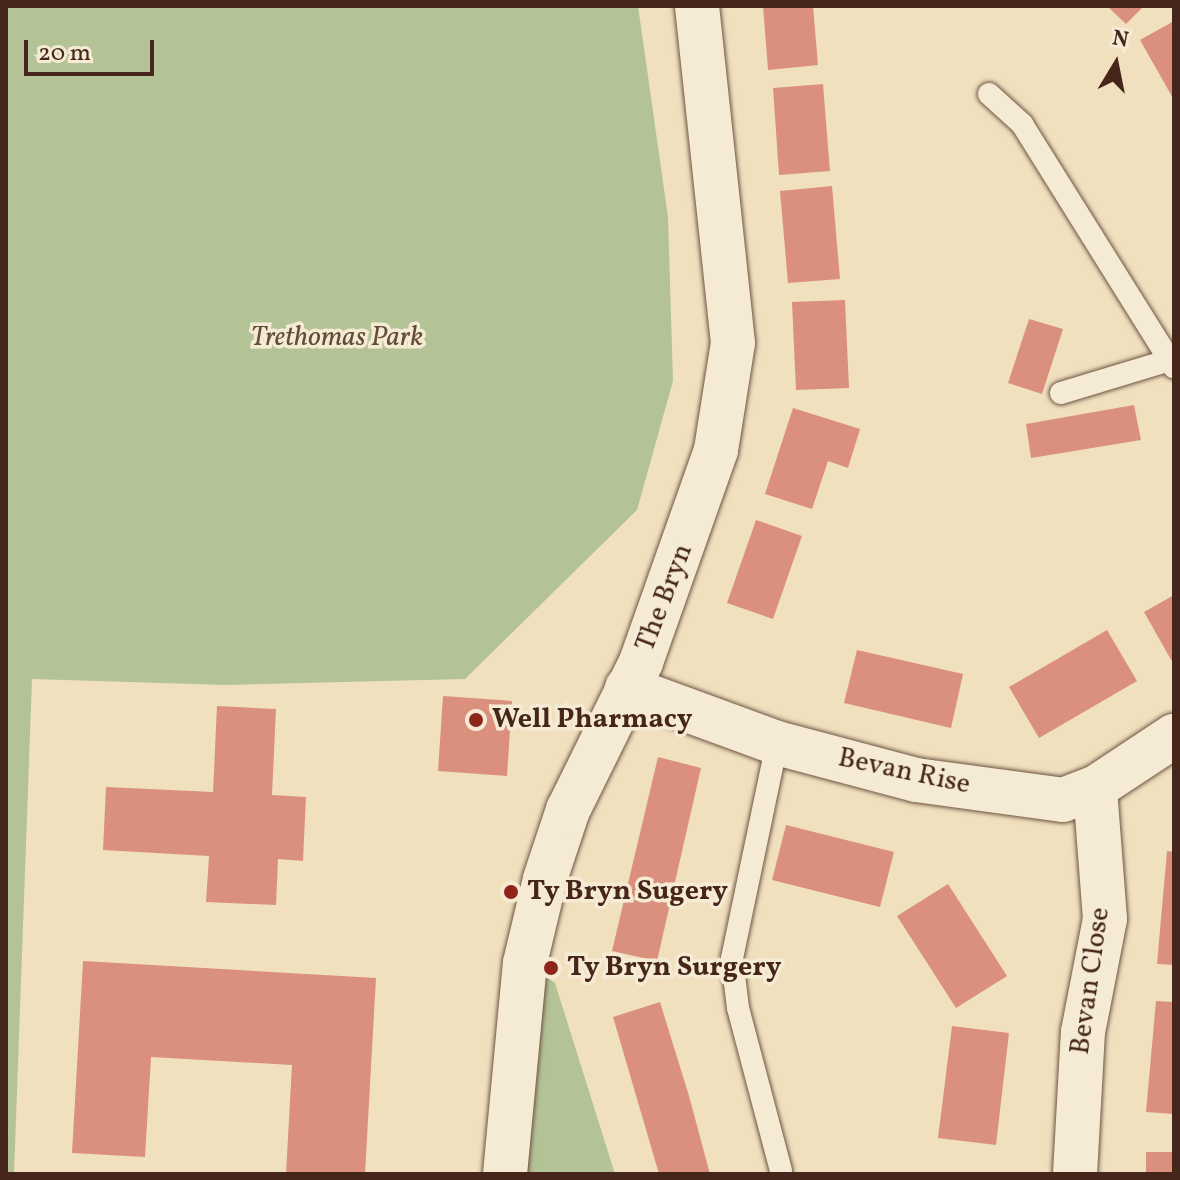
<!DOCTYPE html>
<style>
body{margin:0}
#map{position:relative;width:1180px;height:1180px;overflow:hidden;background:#f0e0be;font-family:Vollkorn,serif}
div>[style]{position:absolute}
.green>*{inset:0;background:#b4c396}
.building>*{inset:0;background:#db907d}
.roads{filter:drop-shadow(0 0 2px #705443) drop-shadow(0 0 2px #705443)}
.service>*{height:22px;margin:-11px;padding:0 11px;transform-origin:11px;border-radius:11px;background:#f5ebd5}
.minor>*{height:44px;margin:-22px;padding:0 22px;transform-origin:22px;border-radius:22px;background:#f5ebd5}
.dots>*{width:22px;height:22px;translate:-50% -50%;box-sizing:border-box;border:4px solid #f5ebd5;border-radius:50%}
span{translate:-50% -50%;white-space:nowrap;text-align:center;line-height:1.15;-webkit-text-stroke:7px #f5ebd5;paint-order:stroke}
.park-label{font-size:28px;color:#624d39;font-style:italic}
.street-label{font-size:28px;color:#46261a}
.poi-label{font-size:28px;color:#46261a;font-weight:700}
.left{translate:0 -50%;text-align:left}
.frame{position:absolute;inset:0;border:8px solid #46261a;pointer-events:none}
.north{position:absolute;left:1076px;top:24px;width:80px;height:80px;-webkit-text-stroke:6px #f5ebd5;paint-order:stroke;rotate:10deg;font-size:22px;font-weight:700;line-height:32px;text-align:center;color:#46261a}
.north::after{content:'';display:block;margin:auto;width:28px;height:36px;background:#46261a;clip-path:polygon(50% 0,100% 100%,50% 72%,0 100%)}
.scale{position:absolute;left:24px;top:40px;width:130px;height:36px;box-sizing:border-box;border:4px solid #46261a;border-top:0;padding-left:10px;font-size:24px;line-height:28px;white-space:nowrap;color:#46261a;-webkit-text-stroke:6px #f5ebd5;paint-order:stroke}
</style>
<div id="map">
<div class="green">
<i style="clip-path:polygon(6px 6px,638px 6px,668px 217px,673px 381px,637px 510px,465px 679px,226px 685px,32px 679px,14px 1174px,6px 1174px)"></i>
<i style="clip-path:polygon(525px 963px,555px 983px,615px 1174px,508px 1174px)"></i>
</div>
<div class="building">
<i style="clip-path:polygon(763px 6px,813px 6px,818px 65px,768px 70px)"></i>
<i style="clip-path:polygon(1107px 6px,1144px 6px,1126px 24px)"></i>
<i style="clip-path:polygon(1174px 21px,1174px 100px,1140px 40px)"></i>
<i style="clip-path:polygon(823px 84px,830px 171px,779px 175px,773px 88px)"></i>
<i style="clip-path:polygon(832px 186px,840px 279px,788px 283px,780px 191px)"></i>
<i style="clip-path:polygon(845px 300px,849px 388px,796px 390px,792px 302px)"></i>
<i style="clip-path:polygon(1029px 319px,1063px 329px,1042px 394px,1008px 383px)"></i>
<i style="clip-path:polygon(1134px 405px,1141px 440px,1031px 458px,1026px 424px)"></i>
<i style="clip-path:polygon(793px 408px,860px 429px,848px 468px,828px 461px,812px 509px,765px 494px)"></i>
<i style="clip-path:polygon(756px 520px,802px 536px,773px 619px,727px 603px)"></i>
<i style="clip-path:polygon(1174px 595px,1174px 665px,1144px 612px)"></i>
<i style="clip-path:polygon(1107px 630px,1137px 681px,1039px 738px,1009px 687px)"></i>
<i style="clip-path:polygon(857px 650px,963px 674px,951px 728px,844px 703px)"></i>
<i style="clip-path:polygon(443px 696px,512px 701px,507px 776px,438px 771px)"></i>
<i style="clip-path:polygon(217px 706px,276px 709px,272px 795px,306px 797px,303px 861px,278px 859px,276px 905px,206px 902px,209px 856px,103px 850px,106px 787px,213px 792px)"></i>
<i style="clip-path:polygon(658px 757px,701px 768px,657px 961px,612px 951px)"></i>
<i style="clip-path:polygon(786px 825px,894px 852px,880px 907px,772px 880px)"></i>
<i style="clip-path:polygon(1167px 851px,1174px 852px,1174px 965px,1157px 964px)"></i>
<i style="clip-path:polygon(948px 884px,1007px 976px,956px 1008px,897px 916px)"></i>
<i style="clip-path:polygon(83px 961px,376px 978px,365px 1174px,286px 1174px,292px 1065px,151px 1057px,145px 1157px,72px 1153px)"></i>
<i style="clip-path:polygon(1156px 1001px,1174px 1002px,1174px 1114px,1146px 1112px)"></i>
<i style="clip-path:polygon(660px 1002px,689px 1096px,710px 1174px,659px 1174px,613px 1017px)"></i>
<i style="clip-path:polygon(952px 1026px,1009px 1033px,996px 1145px,938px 1138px)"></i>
<i style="clip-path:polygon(1146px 1152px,1174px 1152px,1174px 1174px,1146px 1174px)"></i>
</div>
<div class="roads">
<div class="service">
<i style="left:989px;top:94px;width:45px;rotate:42.3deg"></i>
<i style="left:1022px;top:124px;width:287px;rotate:58deg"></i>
<i style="left:1061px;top:393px;width:114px;rotate:-16.8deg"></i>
<i style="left:777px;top:743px;width:221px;rotate:101.8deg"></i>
<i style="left:732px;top:959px;width:49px;rotate:83deg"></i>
<i style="left:738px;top:1008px;width:169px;rotate:75.2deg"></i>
</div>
<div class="minor">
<i style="left:627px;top:688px;width:160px;rotate:20.1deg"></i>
<i style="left:777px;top:743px;width:144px;rotate:14.9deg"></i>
<i style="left:916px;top:780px;width:148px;rotate:7.7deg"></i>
<i style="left:1063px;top:800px;width:34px;rotate:-21deg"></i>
<i style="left:1095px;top:788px;width:95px;rotate:-33.4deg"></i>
<i style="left:505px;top:1174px;width:212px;rotate:-84.6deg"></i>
<i style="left:525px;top:963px;width:86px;rotate:-76.6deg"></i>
<i style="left:545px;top:879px;width:73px;rotate:-71.6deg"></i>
<i style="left:568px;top:810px;width:165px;rotate:-63.7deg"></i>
<i style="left:641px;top:662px;width:225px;rotate:-70.5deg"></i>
<i style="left:716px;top:450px;width:108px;rotate:-81deg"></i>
<i style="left:733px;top:343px;width:339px;rotate:-96.1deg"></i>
<i style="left:1075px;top:1174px;width:142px;rotate:-86.8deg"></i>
<i style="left:1083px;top:1032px;width:115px;rotate:-79deg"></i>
<i style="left:1105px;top:919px;width:131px;rotate:-94.4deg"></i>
</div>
</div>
<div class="dots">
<i style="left:476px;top:720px;background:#8f2418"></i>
<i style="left:511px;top:892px;background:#8f2418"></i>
<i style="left:551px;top:968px;background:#8f2418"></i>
</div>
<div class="park-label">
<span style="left:337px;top:338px">Trethomas Park</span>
</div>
<div class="street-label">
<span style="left:665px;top:598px;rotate:-69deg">The Bryn</span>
<span style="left:904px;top:772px;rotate:12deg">Bevan Rise</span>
<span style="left:1091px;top:981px;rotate:-82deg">Bevan Close</span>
</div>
<div class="poi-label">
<span class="left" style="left:492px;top:720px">Well Pharmacy</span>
<span class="left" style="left:527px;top:892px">Ty Bryn Sugery</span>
<span class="left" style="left:567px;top:968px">Ty Bryn Surgery</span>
</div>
<div class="frame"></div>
<div class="north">N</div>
<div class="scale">20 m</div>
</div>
